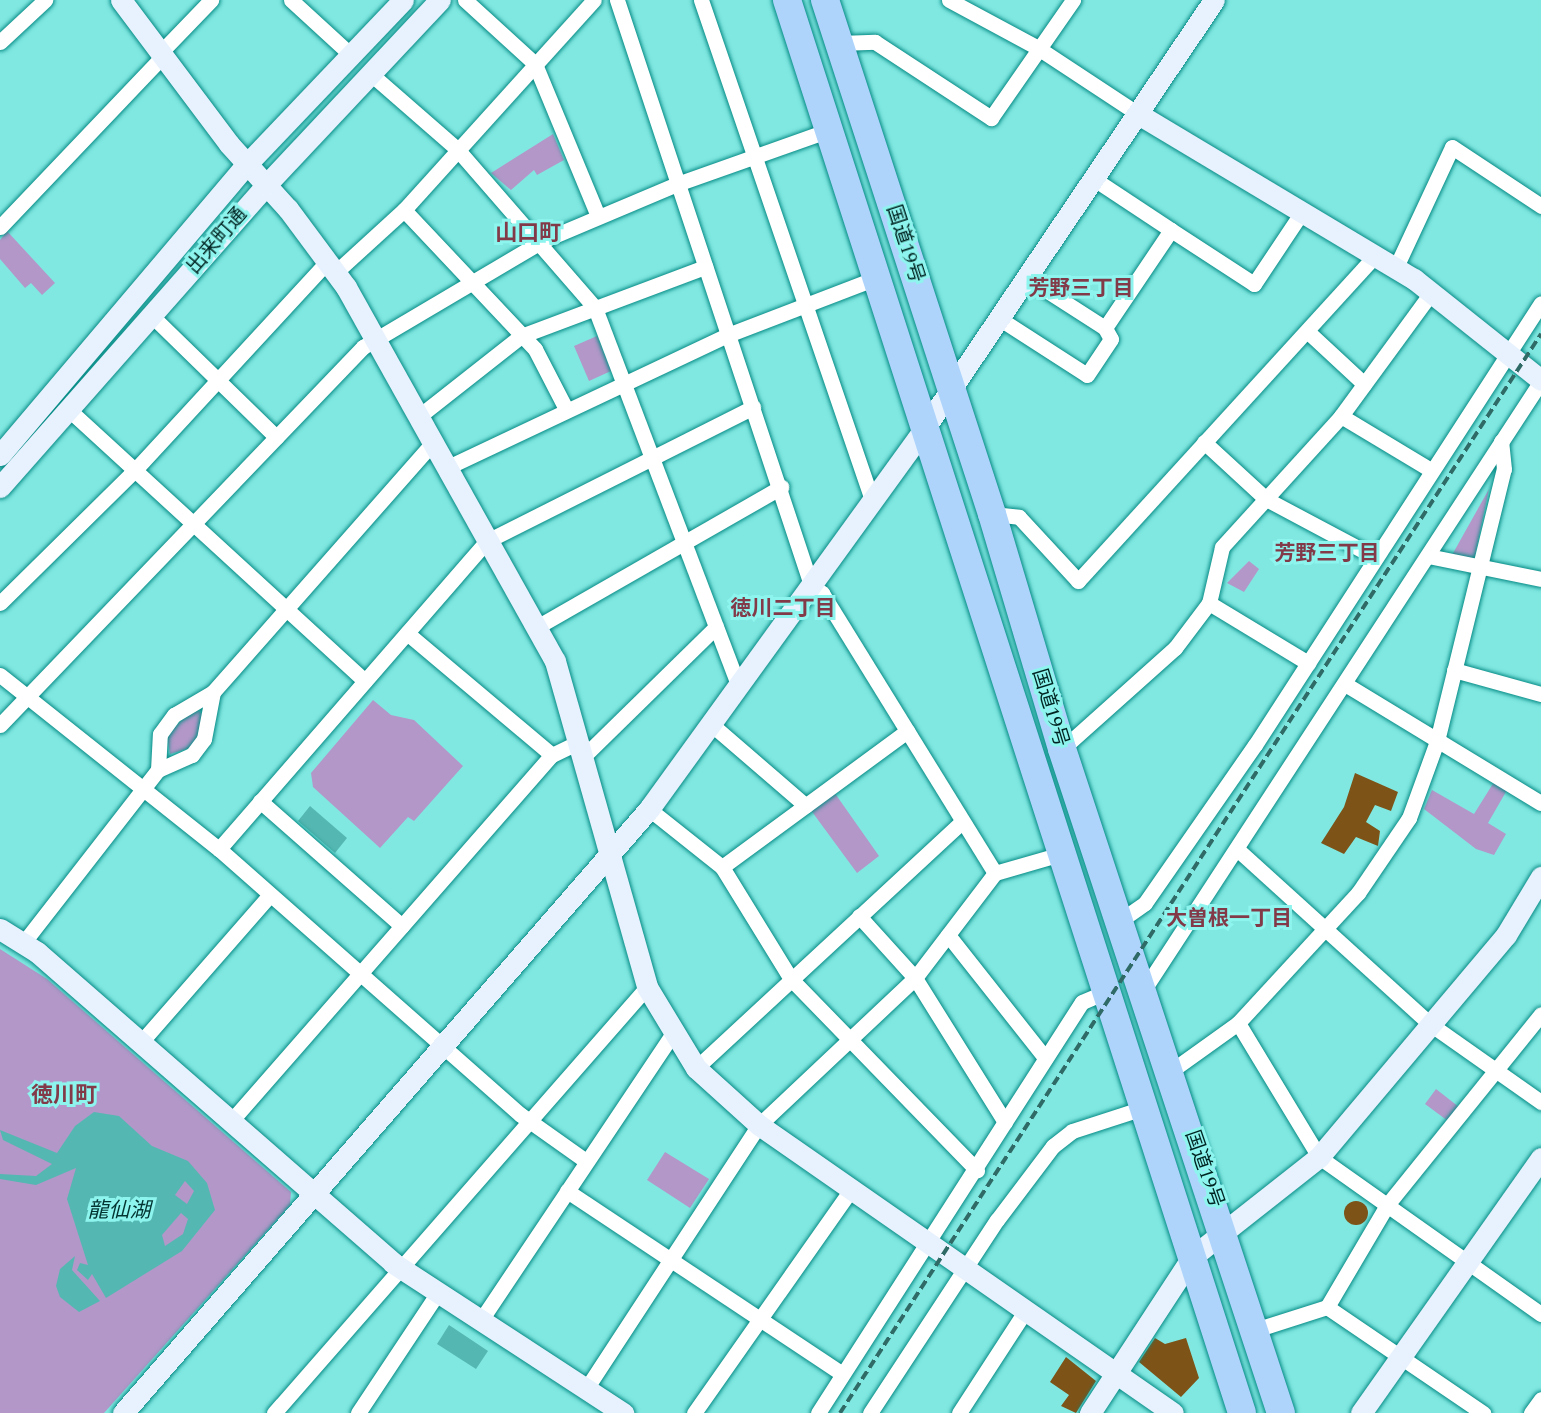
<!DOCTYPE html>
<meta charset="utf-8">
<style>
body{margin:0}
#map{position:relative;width:1541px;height:1413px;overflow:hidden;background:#80e8e1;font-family:Spectral,"Noto Sans JP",serif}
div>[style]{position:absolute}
.green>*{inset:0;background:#b397c9}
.water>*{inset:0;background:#55b7b1}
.building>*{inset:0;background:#7e5317}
.round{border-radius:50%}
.roads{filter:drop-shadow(0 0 2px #068a85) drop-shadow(0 0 2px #068a85)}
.street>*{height:15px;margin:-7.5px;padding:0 7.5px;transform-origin:7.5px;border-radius:7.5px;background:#fff}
.secondary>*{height:21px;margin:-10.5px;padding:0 10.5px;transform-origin:10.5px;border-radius:10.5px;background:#e7f2fe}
.highway>*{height:28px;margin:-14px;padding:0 14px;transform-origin:14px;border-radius:14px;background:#aed4fc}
.rail>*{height:4px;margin-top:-2px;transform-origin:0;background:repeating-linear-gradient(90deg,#2f6a66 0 9px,transparent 0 13.5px)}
span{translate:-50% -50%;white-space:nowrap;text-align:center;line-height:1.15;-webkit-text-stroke:6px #8ef5ee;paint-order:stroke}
.street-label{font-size:20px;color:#012422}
.neighbourhood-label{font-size:21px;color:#823a48;font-weight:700}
.water-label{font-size:21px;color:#033432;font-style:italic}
.quarter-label{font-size:22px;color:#823a48;font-weight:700}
</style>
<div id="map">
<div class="green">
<i style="clip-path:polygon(553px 134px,564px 160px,537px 175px,534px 170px,511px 190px,491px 173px)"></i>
<i style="clip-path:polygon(7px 231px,55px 283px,42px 295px,31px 283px,25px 288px,0 259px,0 240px)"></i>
<i style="clip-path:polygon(597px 336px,611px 371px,589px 381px,574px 346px)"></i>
<i style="clip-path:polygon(1489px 489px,1475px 556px,1471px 561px,1452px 555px)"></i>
<i style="clip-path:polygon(1249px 561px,1259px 569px,1244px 592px,1227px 583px)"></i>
<i style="clip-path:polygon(373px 700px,391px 715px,414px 720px,463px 766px,414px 821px,408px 817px,380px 848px,313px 787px,311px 773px)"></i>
<i style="clip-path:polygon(199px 711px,203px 715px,200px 734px,190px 748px,170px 754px,167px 735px,190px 712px)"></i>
<i style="clip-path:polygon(1494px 782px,1507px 790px,1488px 823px,1506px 834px,1494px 855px,1476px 849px,1424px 809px,1432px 790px,1474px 814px)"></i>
<i style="clip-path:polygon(834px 792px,879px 856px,857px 873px,810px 809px)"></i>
<i style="clip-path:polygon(0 949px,47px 979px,291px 1192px,290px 1205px,104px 1413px,0 1413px)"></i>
<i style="clip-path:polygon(1436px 1089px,1459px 1107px,1448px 1121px,1425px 1104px)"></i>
<i style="clip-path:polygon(665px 1152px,709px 1179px,690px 1208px,647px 1180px)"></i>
</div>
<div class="water">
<i style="clip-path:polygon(310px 806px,347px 838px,335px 853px,298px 821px)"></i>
<i style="clip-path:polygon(evenodd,94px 1112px,119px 1116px,152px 1146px,188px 1161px,207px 1183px,215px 1210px,182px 1251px,106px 1298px,92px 1274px,88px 1280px,77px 1270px,80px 1263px,88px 1265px,67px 1199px,76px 1168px,36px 1185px,0 1179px,0 1174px,36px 1176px,52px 1164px,3px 1140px,0 1130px,57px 1153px,75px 1126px,94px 1112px,185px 1181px,194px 1191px,187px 1204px,175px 1195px,185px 1181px,94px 1112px,181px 1213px,188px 1219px,183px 1234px,165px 1246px,162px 1235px,181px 1213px)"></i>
<i style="clip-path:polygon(75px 1256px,72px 1270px,100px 1301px,79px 1312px,60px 1297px,56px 1286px,60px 1269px)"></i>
<i style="clip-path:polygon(449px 1325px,488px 1351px,476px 1369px,437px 1344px)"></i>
</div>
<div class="building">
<i style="clip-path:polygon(1355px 773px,1398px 792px,1391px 811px,1375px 805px,1366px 822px,1380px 831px,1378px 846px,1356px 837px,1344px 854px,1321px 843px,1344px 807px)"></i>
<i class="round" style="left:1344px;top:1201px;width:24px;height:24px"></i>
<i style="clip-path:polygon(1155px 1338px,1165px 1344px,1186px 1338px,1199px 1378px,1181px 1397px,1139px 1362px)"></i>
<i style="clip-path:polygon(1066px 1357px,1096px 1381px,1076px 1413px,1061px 1406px,1069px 1395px,1050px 1382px)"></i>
</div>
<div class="roads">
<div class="street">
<i style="left:291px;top:0;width:81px;rotate:42.5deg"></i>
<i style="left:465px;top:0;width:95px;rotate:42.4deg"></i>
<i style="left:535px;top:64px;width:165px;rotate:67.5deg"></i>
<i style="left:617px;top:0;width:616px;rotate:71.65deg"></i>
<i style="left:811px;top:585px;width:14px;rotate:36deg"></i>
<i style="left:822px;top:593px;width:329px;rotate:58.3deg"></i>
<i style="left:701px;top:0;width:528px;rotate:71.12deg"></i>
<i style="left:949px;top:0;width:101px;rotate:28.3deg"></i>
<i style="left:1038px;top:48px;width:120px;rotate:33.4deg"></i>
<i style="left:0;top:42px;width:62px;rotate:-43deg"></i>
<i style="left:839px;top:43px;width:36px;rotate:-2deg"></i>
<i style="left:875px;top:42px;width:139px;rotate:33.2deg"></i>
<i style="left:991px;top:118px;width:144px;rotate:-55.2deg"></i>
<i style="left:160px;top:53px;width:74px;rotate:-46.1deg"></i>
<i style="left:371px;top:74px;width:114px;rotate:41.1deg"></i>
<i style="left:457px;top:149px;width:211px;rotate:49deg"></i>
<i style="left:595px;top:308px;width:403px;rotate:69.2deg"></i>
<i style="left:1094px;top:179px;width:92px;rotate:33.5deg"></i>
<i style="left:1171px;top:230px;width:118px;rotate:124deg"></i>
<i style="left:404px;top:210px;width:191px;rotate:46.7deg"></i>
<i style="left:535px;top:349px;width:65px;rotate:62.7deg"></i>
<i style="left:0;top:227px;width:236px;rotate:-46.4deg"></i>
<i style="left:1171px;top:230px;width:99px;rotate:33deg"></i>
<i style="left:1254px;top:284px;width:87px;rotate:-56.3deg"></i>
<i style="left:1396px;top:267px;width:132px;rotate:-65deg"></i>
<i style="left:1452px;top:147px;width:107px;rotate:33.5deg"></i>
<i style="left:336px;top:272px;width:92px;rotate:-42.4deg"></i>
<i style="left:404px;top:210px;width:283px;rotate:-47.9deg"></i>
<i style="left:151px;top:315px;width:175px;rotate:44.3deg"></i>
<i style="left:1000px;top:319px;width:103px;rotate:32.8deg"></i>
<i style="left:1087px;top:375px;width:43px;rotate:-56.3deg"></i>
<i style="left:1111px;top:339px;width:13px;rotate:-119deg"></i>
<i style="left:1105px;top:328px;width:93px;rotate:-147.3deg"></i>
<i style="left:1307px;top:331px;width:78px;rotate:42.9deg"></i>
<i style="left:67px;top:408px;width:404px;rotate:42.5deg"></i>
<i style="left:1341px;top:416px;width:105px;rotate:31deg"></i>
<i style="left:418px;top:417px;width:131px;rotate:-38.2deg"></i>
<i style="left:521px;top:336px;width:197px;rotate:-20.6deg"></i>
<i style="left:1204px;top:442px;width:84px;rotate:42.6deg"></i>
<i style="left:1266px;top:499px;width:121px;rotate:28deg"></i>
<i style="left:448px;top:467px;width:312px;rotate:-25.3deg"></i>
<i style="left:730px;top:334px;width:156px;rotate:-21deg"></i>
<i style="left:992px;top:514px;width:27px;rotate:6deg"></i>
<i style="left:1019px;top:517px;width:87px;rotate:47.3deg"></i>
<i style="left:1078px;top:581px;width:440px;rotate:-47.6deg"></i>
<i style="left:1428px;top:556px;width:115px;rotate:11.5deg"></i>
<i style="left:0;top:603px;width:188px;rotate:-44.6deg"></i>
<i style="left:134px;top:471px;width:286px;rotate:-47.3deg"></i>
<i style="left:1209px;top:603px;width:116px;rotate:31.2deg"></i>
<i style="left:535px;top:628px;width:284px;rotate:-29.8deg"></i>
<i style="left:407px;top:633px;width:189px;rotate:40.1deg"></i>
<i style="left:1454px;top:670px;width:90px;rotate:15.4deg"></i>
<i style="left:0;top:675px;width:280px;rotate:38.5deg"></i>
<i style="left:219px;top:849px;width:402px;rotate:41.4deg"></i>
<i style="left:521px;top:1115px;width:80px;rotate:35.3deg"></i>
<i style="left:1345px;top:684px;width:229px;rotate:31.3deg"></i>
<i style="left:711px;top:724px;width:125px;rotate:40.8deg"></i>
<i style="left:0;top:725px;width:524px;rotate:-46.16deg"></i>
<i style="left:363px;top:347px;width:208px;rotate:-30.6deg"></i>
<i style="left:542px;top:241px;width:147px;rotate:-22.9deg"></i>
<i style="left:677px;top:184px;width:159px;rotate:-19.5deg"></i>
<i style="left:1062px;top:749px;width:152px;rotate:-41.8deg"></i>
<i style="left:1175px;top:648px;width:56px;rotate:-52.9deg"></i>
<i style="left:1209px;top:603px;width:57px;rotate:-76.9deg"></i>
<i style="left:1222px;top:547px;width:177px;rotate:-47.7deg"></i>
<i style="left:1341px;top:416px;width:152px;rotate:-53.8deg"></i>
<i style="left:581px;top:759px;width:189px;rotate:-44.4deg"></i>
<i style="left:158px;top:770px;width:36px;rotate:-87deg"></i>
<i style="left:160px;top:734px;width:24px;rotate:-54deg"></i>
<i style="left:174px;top:715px;width:45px;rotate:-30.5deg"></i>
<i style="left:213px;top:692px;width:331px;rotate:-48.6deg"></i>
<i style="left:260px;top:801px;width:189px;rotate:41.4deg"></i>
<i style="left:649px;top:809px;width:93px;rotate:38.5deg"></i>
<i style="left:722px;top:867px;width:132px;rotate:58.4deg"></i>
<i style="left:791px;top:979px;width:267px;rotate:45.8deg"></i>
<i style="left:219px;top:849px;width:408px;rotate:-49deg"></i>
<i style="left:487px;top:541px;width:298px;rotate:-26.7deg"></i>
<i style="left:1237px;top:849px;width:261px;rotate:42.2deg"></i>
<i style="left:1430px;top:1024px;width:136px;rotate:35.1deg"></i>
<i style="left:722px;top:867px;width:230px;rotate:-36.3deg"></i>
<i style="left:859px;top:916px;width:84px;rotate:47.9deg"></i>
<i style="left:915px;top:978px;width:170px;rotate:58deg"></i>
<i style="left:1121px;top:920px;width:29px;rotate:-35deg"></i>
<i style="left:1145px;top:903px;width:193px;rotate:-55.2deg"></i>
<i style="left:1255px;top:745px;width:526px;rotate:-57.09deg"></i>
<i style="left:948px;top:935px;width:157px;rotate:51.7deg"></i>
<i style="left:24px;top:942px;width:218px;rotate:-52.1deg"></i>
<i style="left:158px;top:770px;width:37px;rotate:-24deg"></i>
<i style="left:192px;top:755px;width:20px;rotate:-53deg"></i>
<i style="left:204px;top:739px;width:48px;rotate:-79.2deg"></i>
<i style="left:1143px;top:991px;width:728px;rotate:-56.88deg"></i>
<i style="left:1238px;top:1023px;width:157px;rotate:58.8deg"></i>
<i style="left:1319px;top:1157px;width:272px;rotate:35.3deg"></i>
<i style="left:142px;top:1041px;width:194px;rotate:-48.8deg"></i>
<i style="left:696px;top:1068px;width:362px;rotate:-42.8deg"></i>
<i style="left:1171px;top:1071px;width:82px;rotate:-35.6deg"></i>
<i style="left:1238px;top:1023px;width:177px;rotate:-47.3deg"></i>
<i style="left:1358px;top:893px;width:91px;rotate:-55.8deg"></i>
<i style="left:1409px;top:818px;width:82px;rotate:-70deg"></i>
<i style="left:1437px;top:741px;width:280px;rotate:-76.2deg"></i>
<i style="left:1504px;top:469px;width:28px;rotate:-96deg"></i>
<i style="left:232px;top:1120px;width:485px;rotate:-48.8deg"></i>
<i style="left:552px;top:755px;width:28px;rotate:-26deg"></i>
<i style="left:567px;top:1191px;width:330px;rotate:33.6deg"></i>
<i style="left:1327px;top:1307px;width:189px;rotate:34.2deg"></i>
<i style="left:481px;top:1320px;width:343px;rotate:-56.2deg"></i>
<i style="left:1255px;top:1330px;width:76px;rotate:-17.7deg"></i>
<i style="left:1327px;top:1307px;width:118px;rotate:-59.5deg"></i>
<i style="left:1387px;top:1205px;width:245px;rotate:-51.1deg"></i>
<i style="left:586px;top:1389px;width:316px;rotate:-56.8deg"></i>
<i style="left:759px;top:1125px;width:214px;rotate:-43.3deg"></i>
<i style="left:915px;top:978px;width:132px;rotate:-52.7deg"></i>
<i style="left:995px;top:873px;width:69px;rotate:-16.1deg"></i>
<i style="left:274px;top:1413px;width:566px;rotate:-48.8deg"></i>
<i style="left:358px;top:1413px;width:146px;rotate:-56.4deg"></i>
<i style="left:694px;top:1413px;width:276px;rotate:-54.9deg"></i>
<i style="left:818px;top:1413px;width:488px;rotate:-57.3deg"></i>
<i style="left:1082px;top:1002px;width:26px;rotate:-23deg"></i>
<i style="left:870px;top:1413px;width:231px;rotate:-56.7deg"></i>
<i style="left:997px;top:1220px;width:93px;rotate:-52.9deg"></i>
<i style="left:1053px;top:1146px;width:24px;rotate:-38deg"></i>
<i style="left:1072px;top:1131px;width:75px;rotate:-17.9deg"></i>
<i style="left:959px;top:1413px;width:123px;rotate:-57deg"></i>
<i style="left:1531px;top:1413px;width:17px;rotate:-54deg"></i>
</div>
<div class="secondary">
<i style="left:121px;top:0;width:180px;rotate:53.1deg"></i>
<i style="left:229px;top:144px;width:88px;rotate:47.8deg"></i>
<i style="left:288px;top:209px;width:97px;rotate:53.4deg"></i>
<i style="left:346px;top:287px;width:428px;rotate:60.8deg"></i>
<i style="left:555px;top:661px;width:339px;rotate:74.2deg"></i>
<i style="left:647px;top:987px;width:95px;rotate:58.8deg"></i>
<i style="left:696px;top:1068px;width:85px;rotate:42.1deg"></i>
<i style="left:759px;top:1125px;width:504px;rotate:34.82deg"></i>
<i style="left:1138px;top:114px;width:322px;rotate:30.9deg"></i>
<i style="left:1414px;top:279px;width:162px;rotate:38.5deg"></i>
<i style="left:0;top:455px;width:382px;rotate:-49.7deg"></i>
<i style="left:247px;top:164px;width:226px;rotate:-46.4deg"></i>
<i style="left:0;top:487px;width:402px;rotate:-48.6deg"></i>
<i style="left:266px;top:185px;width:254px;rotate:-46.8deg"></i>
<i style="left:0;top:929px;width:44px;rotate:31.9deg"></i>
<i style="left:37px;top:952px;width:473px;rotate:41.1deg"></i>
<i style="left:393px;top:1263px;width:275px;rotate:33.1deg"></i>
<i style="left:123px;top:1413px;width:801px;rotate:-48.95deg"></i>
<i style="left:649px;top:809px;width:465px;rotate:-54.1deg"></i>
<i style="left:922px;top:432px;width:521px;rotate:-55.94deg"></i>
<i style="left:1090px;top:1413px;width:186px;rotate:-56.8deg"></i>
<i style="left:1192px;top:1257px;width:162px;rotate:-38.2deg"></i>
<i style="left:1319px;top:1157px;width:290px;rotate:-49.9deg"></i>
<i style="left:1506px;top:935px;width:68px;rotate:-58.9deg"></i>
<i style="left:1361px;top:1413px;width:312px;rotate:-54.8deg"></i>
</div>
<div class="highway">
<i style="left:787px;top:0;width:1484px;rotate:72.15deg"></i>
<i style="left:825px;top:0;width:540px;rotate:72deg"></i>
<i style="left:992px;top:514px;width:245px;rotate:73.4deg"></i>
<i style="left:1062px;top:749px;width:699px;rotate:71.75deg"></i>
</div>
</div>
<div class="rail">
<i style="left:840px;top:1413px;width:1287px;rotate:-56.99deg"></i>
</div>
<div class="street-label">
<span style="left:217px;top:241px;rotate:-49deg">出来町通</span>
<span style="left:905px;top:244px;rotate:72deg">国道19号</span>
<span style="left:1050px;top:708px;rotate:73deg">国道19号</span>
<span style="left:1204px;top:1169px;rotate:71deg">国道19号</span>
</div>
<div class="neighbourhood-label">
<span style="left:1081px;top:289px">芳野三丁目</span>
<span style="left:1327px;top:554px">芳野三丁目</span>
<span style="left:783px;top:609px">徳川二丁目</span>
<span style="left:1229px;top:919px">大曽根一丁目</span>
</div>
<div class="water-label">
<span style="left:119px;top:1211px">龍仙湖</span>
</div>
<div class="quarter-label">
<span style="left:528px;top:234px">山口町</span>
<span style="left:64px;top:1096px">徳川町</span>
</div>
</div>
